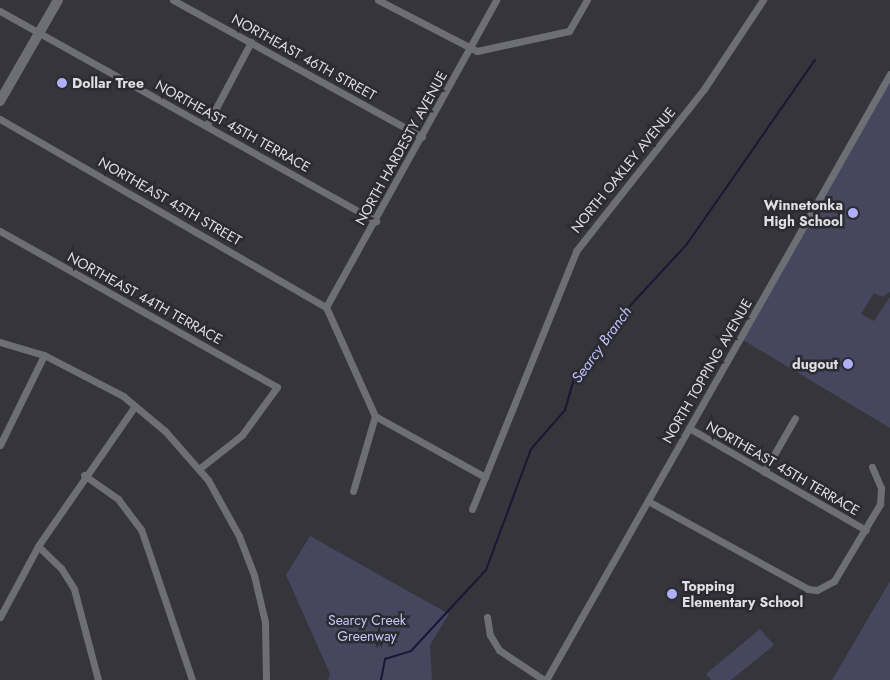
<!DOCTYPE html>
<style>
body{margin:0}
#map{position:relative;width:890px;height:680px;overflow:hidden;background:#35353b;font-family:Jost,sans-serif}
div>[style]{position:absolute}
.green>*{inset:0;background:#46465f}
.stream>*{height:2px;margin:-1px;padding:0 1px;transform-origin:1px;border-radius:1px;background:#191733}
.minor>*{height:7px;margin:-3.5px;padding:0 3.5px;transform-origin:3.5px;border-radius:3.5px;background:#6e6e75}
.secondary>*{height:10px;margin:-5px;padding:0 5px;transform-origin:5px;border-radius:5px;background:#6e6e75}
.dots>*{width:14px;height:14px;translate:-50% -50%;box-sizing:border-box;border:2px solid #2b2b31;border-radius:50%}
span{translate:-50% -50%;white-space:nowrap;text-align:center;line-height:1.15;-webkit-text-stroke:5px #2b2b31;paint-order:stroke}
.street-label{font-size:14px;color:#dfdfe3}
.poi-label{font-size:14px;color:#dfdfe3;font-weight:700}
.left{translate:0 -50%;text-align:left}
.right{translate:-100% -50%;text-align:right}
.park-label{font-size:14px;color:#c6c6f7}
.water-label{font-size:15px;color:#c0c0fc;font-style:italic}
</style>
<div id="map">
<div class="green">
<i style="clip-path:polygon(890px 80px,890px 292px,883px 297px,874px 293px,861px 314px,874px 321px,890px 297px,890px 428px,743px 340px)"></i>
<i style="clip-path:polygon(310px 536px,449px 614px,430px 645px,432px 680px,328px 680px,330px 674px,286px 575px)"></i>
<i style="clip-path:polygon(890px 581px,890px 680px,832px 680px,849px 651px)"></i>
<i style="clip-path:polygon(760px 629px,774px 645px,731px 680px,711px 680px,706px 674px)"></i>
</div>
<div class="stream">
<i style="left:381px;top:680px;width:21px;rotate:-79deg"></i>
<i style="left:385px;top:659px;width:27px;rotate:-17deg"></i>
<i style="left:411px;top:651px;width:110px;rotate:-47.2deg"></i>
<i style="left:486px;top:570px;width:129px;rotate:-69.6deg"></i>
<i style="left:531px;top:449px;width:52px;rotate:-48.9deg"></i>
<i style="left:565px;top:410px;width:32px;rotate:-74deg"></i>
<i style="left:574px;top:379px;width:89px;rotate:-52.7deg"></i>
<i style="left:628px;top:308px;width:87px;rotate:-47.3deg"></i>
<i style="left:687px;top:244px;width:224px;rotate:-55.2deg"></i>
</div>
<div class="minor">
<i style="left:173px;top:0;width:284px;rotate:28.8deg"></i>
<i style="left:378px;top:0;width:111px;rotate:27.3deg"></i>
<i style="left:477px;top:51px;width:94px;rotate:-12.3deg"></i>
<i style="left:569px;top:31px;width:36px;rotate:-60deg"></i>
<i style="left:0;top:11px;width:431px;rotate:29.2deg"></i>
<i style="left:0;top:119px;width:376px;rotate:30deg"></i>
<i style="left:326px;top:307px;width:120px;rotate:65.8deg"></i>
<i style="left:375px;top:416px;width:78px;rotate:106.3deg"></i>
<i style="left:207px;top:125px;width:94px;rotate:-62.1deg"></i>
<i style="left:0;top:231px;width:318px;rotate:29.4deg"></i>
<i style="left:277px;top:387px;width:59px;rotate:126.1deg"></i>
<i style="left:242px;top:435px;width:55px;rotate:141.7deg"></i>
<i style="left:326px;top:307px;width:351px;rotate:-61deg"></i>
<i style="left:0;top:342px;width:46px;rotate:16.5deg"></i>
<i style="left:44px;top:355px;width:89px;rotate:27.4deg"></i>
<i style="left:123px;top:396px;width:55px;rotate:39.8deg"></i>
<i style="left:165px;top:431px;width:65px;rotate:48.7deg"></i>
<i style="left:208px;top:480px;width:64px;rotate:61deg"></i>
<i style="left:239px;top:536px;width:42px;rotate:69deg"></i>
<i style="left:254px;top:575px;width:48px;rotate:76.8deg"></i>
<i style="left:265px;top:622px;width:58px;rotate:89deg"></i>
<i style="left:375px;top:416px;width:126px;rotate:29deg"></i>
<i style="left:689px;top:428px;width:204px;rotate:30deg"></i>
<i style="left:0;top:445px;width:100px;rotate:-63.9deg"></i>
<i style="left:764px;top:472px;width:62px;rotate:-60.1deg"></i>
<i style="left:84px;top:475px;width:42px;rotate:35.2deg"></i>
<i style="left:118px;top:499px;width:38px;rotate:53deg"></i>
<i style="left:141px;top:529px;width:159px;rotate:71.3deg"></i>
<i style="left:648px;top:501px;width:183px;rotate:28.8deg"></i>
<i style="left:808px;top:589px;width:9px;rotate:6deg"></i>
<i style="left:817px;top:590px;width:19px;rotate:-28deg"></i>
<i style="left:834px;top:581px;width:90px;rotate:-59.1deg"></i>
<i style="left:880px;top:504px;width:16px;rotate:-86deg"></i>
<i style="left:881px;top:488px;width:23px;rotate:-113deg"></i>
<i style="left:472px;top:509px;width:278px;rotate:-68deg"></i>
<i style="left:576px;top:251px;width:206px;rotate:-51.7deg"></i>
<i style="left:704px;top:89px;width:107px;rotate:-56.5deg"></i>
<i style="left:38px;top:546px;width:32px;rotate:44deg"></i>
<i style="left:61px;top:568px;width:25px;rotate:58deg"></i>
<i style="left:74px;top:589px;width:94px;rotate:75.2deg"></i>
<i style="left:0;top:617px;width:81px;rotate:-61.8deg"></i>
<i style="left:38px;top:546px;width:170px;rotate:-55.3deg"></i>
<i style="left:487px;top:617px;width:18px;rotate:81deg"></i>
<i style="left:490px;top:635px;width:17px;rotate:59deg"></i>
<i style="left:499px;top:650px;width:54px;rotate:33.7deg"></i>
<i style="left:546px;top:680px;width:697px;rotate:-60.42deg"></i>
</div>
<div class="secondary">
<i style="left:0;top:101px;width:116px;rotate:-60.1deg"></i>
</div>
<div class="dots">
<i style="left:62px;top:83px;background:#afaefa"></i>
<i style="left:853px;top:213px;background:#afaefa"></i>
<i style="left:848px;top:364px;background:#afaefa"></i>
<i style="left:672px;top:594px;background:#afaefa"></i>
</div>
<div class="street-label">
<span style="left:304px;top:57px;rotate:29deg">NORTHEAST 46TH STREET</span>
<span style="left:233px;top:126px;rotate:29deg">NORTHEAST 45TH TERRACE</span>
<span style="left:401px;top:148px;rotate:-61deg">NORTH HARDESTY AVENUE</span>
<span style="left:623px;top:170px;rotate:-51deg">NORTH OAKLEY AVENUE</span>
<span style="left:170px;top:201px;rotate:30deg">NORTHEAST 45TH STREET</span>
<span style="left:145px;top:298px;rotate:29deg">NORTHEAST 44TH TERRACE</span>
<span style="left:707px;top:371px;rotate:-60deg">NORTH TOPPING AVENUE</span>
<span style="left:783px;top:468px;rotate:30deg">NORTHEAST 45TH TERRACE</span>
</div>
<div class="poi-label">
<span class="left" style="left:72px;top:83px">Dollar Tree</span>
<span class="right" style="left:843px;top:213px">Winnetonka<br>High School</span>
<span class="right" style="left:838px;top:364px">dugout</span>
<span class="left" style="left:682px;top:594px">Topping<br>Elementary School</span>
</div>
<div class="park-label">
<span style="left:367px;top:628px">Searcy Creek<br>Greenway</span>
</div>
<div class="water-label">
<span style="left:602px;top:345px;rotate:-54deg">Searcy Branch</span>
</div>
</div>
